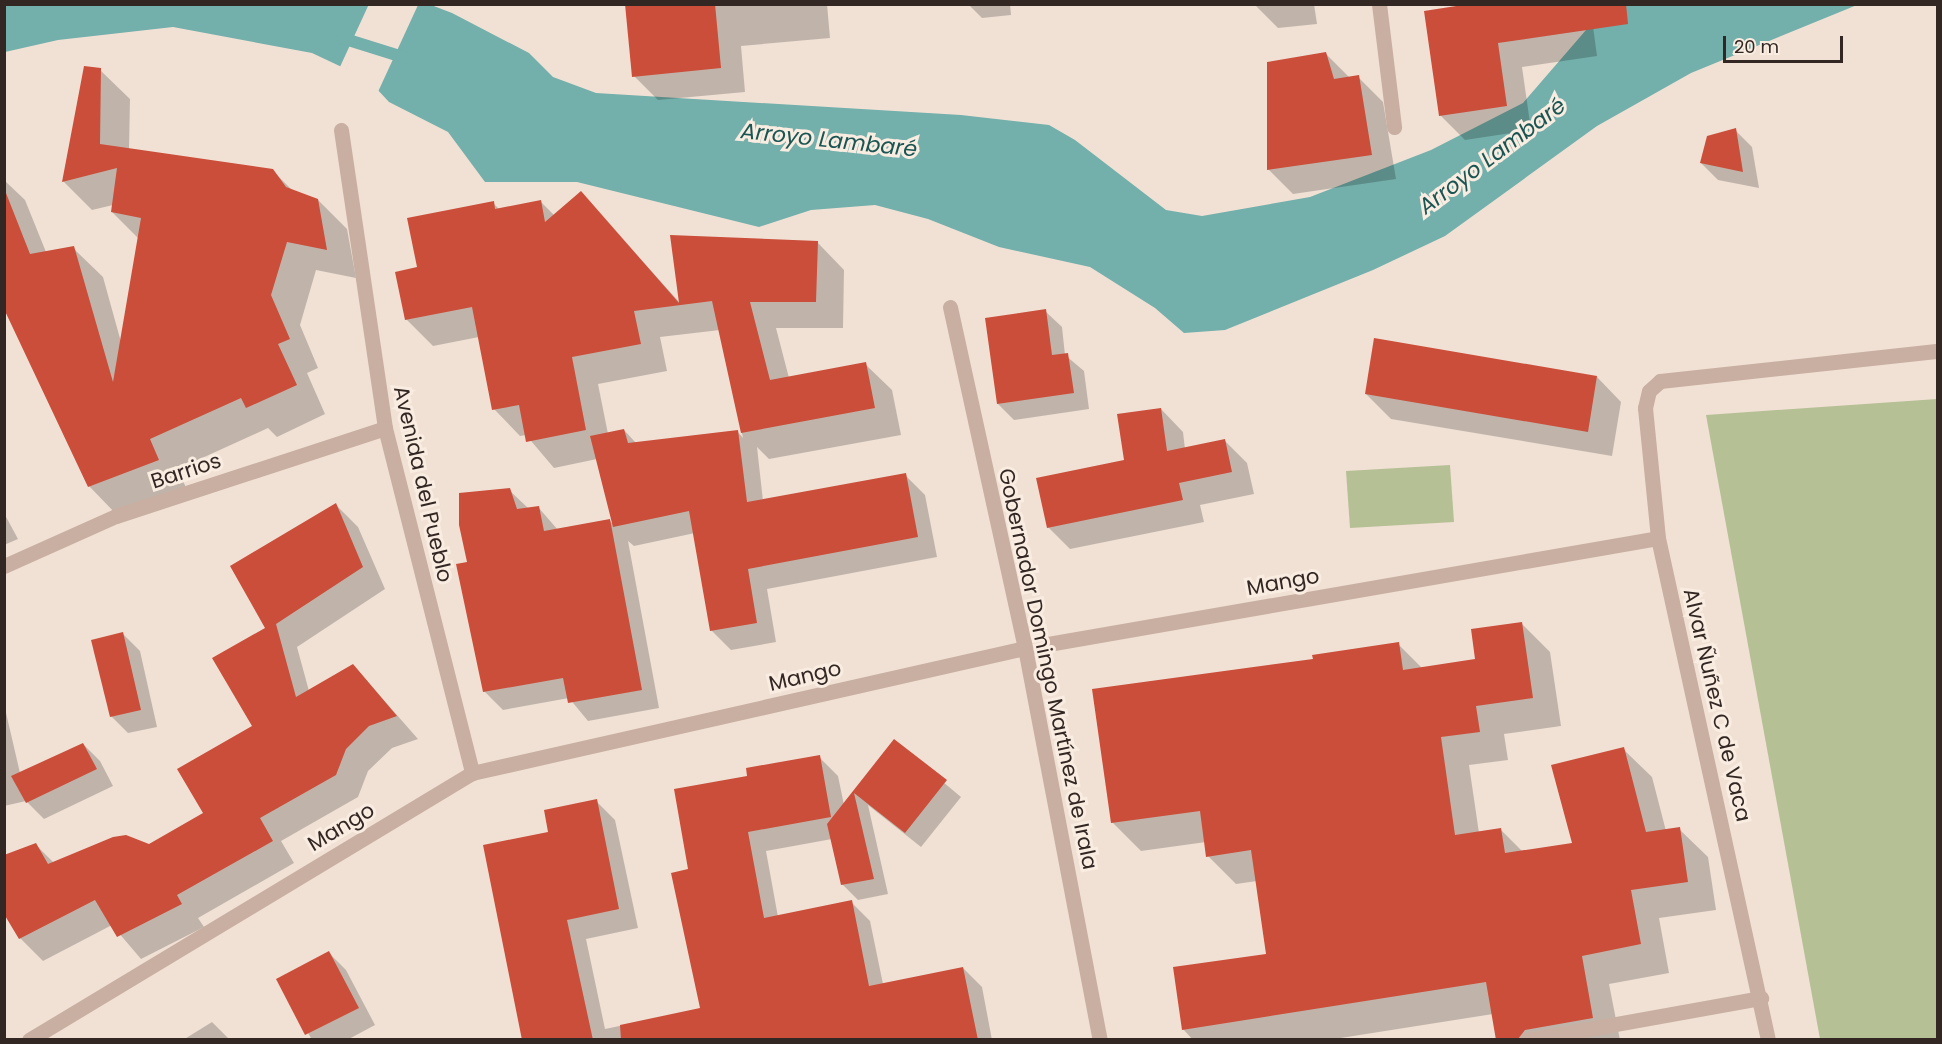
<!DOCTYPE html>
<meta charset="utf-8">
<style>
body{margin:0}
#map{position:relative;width:1942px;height:1044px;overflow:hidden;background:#f1e1d5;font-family:Poppins,sans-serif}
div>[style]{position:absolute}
.green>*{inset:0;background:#b6c095}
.water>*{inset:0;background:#73afab}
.pier>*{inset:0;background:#f1e1d5}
.shadow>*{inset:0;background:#0003}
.stream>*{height:12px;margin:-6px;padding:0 6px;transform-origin:6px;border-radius:6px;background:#73afab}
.building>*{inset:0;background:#ca4e3a}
.street>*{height:15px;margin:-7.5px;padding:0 7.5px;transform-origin:7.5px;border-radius:7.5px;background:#c9afa1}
span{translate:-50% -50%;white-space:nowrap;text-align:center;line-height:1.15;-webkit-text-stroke:6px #f9ece1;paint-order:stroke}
.street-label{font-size:21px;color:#332724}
.water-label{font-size:22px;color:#195553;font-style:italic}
.frame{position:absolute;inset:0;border:6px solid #332724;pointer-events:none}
.scale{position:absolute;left:1723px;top:36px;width:120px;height:27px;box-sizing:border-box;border:3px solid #332724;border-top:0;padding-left:8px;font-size:18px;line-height:21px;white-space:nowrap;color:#332724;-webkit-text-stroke:4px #f9ece1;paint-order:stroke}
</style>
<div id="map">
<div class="green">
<i style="clip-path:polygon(1937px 399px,1937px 1039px,1820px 1039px,1706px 415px)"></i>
<i style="clip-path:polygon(1450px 465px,1454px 522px,1350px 528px,1346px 471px)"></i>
</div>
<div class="water">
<i style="clip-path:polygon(4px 5px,372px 5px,346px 69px,312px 53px,173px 27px,58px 40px,5px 52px)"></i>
<i style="clip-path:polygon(412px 5px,431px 5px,452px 13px,529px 53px,553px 77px,596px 93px,961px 115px,1049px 125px,1075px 140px,1166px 210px,1202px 216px,1310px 197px,1431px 150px,1523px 103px,1599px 15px,1624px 5px,1857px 5px,1691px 73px,1597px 126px,1445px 236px,1373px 270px,1225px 330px,1184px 333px,1155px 308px,1090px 267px,999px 247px,928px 219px,875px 205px,811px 210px,759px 227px,577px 182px,485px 182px,448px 132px,389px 102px,376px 88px)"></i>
</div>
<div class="pier">
<i style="clip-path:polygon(369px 4px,375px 4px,345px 72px,339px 69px)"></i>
<i style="clip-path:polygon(409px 4px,418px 5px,377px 94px,373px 87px)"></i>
</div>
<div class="shadow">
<i style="clip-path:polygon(627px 4px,827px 4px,830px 38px,741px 46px,745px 92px,658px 100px,634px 76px)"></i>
<i style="clip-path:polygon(968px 4px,1010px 4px,1011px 15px,982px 18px)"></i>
<i style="clip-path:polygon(1254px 4px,1314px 4px,1317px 24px,1278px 28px)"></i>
<i style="clip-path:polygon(1590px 4px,1597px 56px,1522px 67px,1531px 130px,1465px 140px,1440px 115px,1471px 29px)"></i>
<i style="clip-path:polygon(1326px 54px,1350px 78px,1358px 77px,1383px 102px,1396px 179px,1293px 194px,1268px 169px)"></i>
<i style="clip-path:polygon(100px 70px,130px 99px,129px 150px,273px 171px,293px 191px,318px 200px,347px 229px,356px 278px,316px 270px,300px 325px,318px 368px,307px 373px,325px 414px,277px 437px,268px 428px,178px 469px,187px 490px,118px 516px,89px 486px,4px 306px,4px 180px,25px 200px,46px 252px,73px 248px,103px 277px,121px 342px,139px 239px,112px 212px,113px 205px,92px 210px,63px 181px)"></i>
<i style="clip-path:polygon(1735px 130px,1752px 147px,1759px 188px,1718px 180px,1701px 163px)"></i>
<i style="clip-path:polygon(evenodd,581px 193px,681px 304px,818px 243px,844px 270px,843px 328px,776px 328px,789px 378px,865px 364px,892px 390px,901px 435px,769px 459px,757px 447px,763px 501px,905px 475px,925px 495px,937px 557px,767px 589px,776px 642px,731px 650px,711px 630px,695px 533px,634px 546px,628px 541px,659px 708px,588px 721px,569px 698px,503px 710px,484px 691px,469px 563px,509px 490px,528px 508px,538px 507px,558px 530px,610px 521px,613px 524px,597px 459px,554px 468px,526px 435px,520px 436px,494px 409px,479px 337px,433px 346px,406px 319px,418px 268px,493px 203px,500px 210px,540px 201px,555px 216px,581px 193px,720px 330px,743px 438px,737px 431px,636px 443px,624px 430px,608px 434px,598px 384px,667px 371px,660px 337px,720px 330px)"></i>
<i style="clip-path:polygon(1045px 311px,1062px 327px,1065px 355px,1084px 371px,1089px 409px,1014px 420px,998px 404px)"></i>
<i style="clip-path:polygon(1597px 377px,1621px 402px,1612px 456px,1391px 419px,1366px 394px)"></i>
<i style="clip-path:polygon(1161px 409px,1183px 432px,1185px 449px,1225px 441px,1247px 463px,1254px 494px,1200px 505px,1204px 522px,1070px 549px,1048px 527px,1126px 461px)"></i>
<i style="clip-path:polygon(336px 505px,358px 527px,385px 589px,297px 647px,309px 691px,353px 665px,418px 739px,392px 748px,368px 771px,358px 797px,281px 841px,294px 863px,198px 918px,204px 927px,141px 959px,112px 925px,43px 961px,20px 938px,36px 845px,54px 863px,149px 846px,205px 814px,254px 727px,267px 628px)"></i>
<i style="clip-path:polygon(4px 513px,18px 539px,4px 545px)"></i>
<i style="clip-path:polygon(1522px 624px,1550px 652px,1561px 726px,1504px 734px,1508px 760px,1469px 765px,1479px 833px,1501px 830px,1523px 852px,1574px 844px,1623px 749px,1652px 777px,1666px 831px,1679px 829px,1708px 857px,1716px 910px,1659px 918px,1669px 973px,1609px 984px,1620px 1040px,1498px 1040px,1493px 1014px,1328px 1040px,1193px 1040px,1183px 1029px,1267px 955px,1257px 881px,1236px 884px,1208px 856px,1206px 842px,1141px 851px,1112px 822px,1315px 661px,1398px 644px,1423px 669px,1477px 661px)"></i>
<i style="clip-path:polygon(123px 634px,140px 651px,157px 727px,128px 733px,111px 716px)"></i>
<i style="clip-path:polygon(4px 704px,20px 773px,83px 744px,100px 761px,113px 786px,44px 819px,26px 801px,4px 806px)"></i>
<i style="clip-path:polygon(894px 741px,961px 797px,921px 847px,868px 805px,888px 894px,858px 900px,842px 884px,832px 839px,766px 851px,778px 917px,851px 902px,870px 921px,883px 984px,963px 968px,982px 987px,992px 1040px,523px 1040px,550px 833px,596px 801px,615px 820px,638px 928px,586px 939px,605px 1029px,701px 1009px,690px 870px,749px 777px,819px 757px,838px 776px,844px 805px)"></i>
<i style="clip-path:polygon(329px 953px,346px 970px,375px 1025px,347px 1040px,312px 1040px,278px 979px)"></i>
<i style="clip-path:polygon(212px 1022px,230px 1040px,183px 1040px)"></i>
</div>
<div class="stream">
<i style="left:342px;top:38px;width:67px;rotate:17.4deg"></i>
</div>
<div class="building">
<i style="clip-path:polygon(625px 4px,715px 4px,721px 68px,632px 77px)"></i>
<i style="clip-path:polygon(1469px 4px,1626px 4px,1628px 24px,1498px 43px,1507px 106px,1439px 116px,1424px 11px)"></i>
<i style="clip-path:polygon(1326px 52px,1334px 79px,1359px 75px,1372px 155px,1267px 170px,1267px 62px)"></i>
<i style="clip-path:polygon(84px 66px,101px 68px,100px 144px,273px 169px,286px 187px,318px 199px,327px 250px,287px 242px,271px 295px,290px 339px,278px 344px,297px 385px,246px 408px,241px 398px,150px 439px,159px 460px,88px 487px,4px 309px,6px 193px,30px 254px,74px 246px,113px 382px,141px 218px,111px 212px,117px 168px,62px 182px)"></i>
<i style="clip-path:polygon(1736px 128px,1743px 172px,1700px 163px,1707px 136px)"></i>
<i style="clip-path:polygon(581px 191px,679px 303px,670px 235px,818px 241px,816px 302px,750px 302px,770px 380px,866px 362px,875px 408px,741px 433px,712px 301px,634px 311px,641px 344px,572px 357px,586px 430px,526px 442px,519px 405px,492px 410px,472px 307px,405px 320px,395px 272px,417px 267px,407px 218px,494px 201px,495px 209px,541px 200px,545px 222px)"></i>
<i style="clip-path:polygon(1046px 309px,1052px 355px,1068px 353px,1074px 393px,997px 404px,985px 318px)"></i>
<i style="clip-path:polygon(1374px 338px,1597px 376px,1588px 432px,1365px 394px)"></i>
<i style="clip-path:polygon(1161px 408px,1167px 451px,1225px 439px,1232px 472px,1179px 483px,1183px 500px,1047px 528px,1036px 478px,1124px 460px,1117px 414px)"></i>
<i style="clip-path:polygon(624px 429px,628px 443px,738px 430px,747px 502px,906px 473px,918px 537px,748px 569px,757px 623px,710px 631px,689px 511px,613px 527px,590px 436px)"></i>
<i style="clip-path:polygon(510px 488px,517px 509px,539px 506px,544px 531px,610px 519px,642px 690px,568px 703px,563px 678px,483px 692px,456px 564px,467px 562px,459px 525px,459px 493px)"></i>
<i style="clip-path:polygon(336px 503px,363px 567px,276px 624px,296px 697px,353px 664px,397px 716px,369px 726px,346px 749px,336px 775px,260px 818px,273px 841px,177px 895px,182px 904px,117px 937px,95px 900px,19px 939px,4px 914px,4px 855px,36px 843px,48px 864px,113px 837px,126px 835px,149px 844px,203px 813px,177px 769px,252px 726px,212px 658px,265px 628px,230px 566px)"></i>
<i style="clip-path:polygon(1522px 622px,1533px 698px,1476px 706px,1480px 732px,1441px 737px,1455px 835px,1501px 828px,1505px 853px,1572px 843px,1551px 765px,1624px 747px,1646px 832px,1680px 827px,1688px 882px,1631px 890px,1641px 944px,1582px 956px,1593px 1018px,1525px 1030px,1518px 1039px,1496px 1040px,1486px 982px,1182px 1030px,1173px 967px,1266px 954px,1251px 850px,1206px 857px,1200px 811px,1111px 823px,1092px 689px,1313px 659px,1312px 655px,1399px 642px,1403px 670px,1475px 659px,1471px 629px)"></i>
<i style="clip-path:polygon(123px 632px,141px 710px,110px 717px,91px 640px)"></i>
<i style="clip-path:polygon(894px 739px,947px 780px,905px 833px,854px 793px,874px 879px,841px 885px,827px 824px)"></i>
<i style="clip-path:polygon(83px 743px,97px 769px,26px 803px,11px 776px)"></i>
<i style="clip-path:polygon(820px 755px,831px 817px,748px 832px,764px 918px,852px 900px,869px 986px,963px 967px,978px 1040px,621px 1040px,620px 1025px,700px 1008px,671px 873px,688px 869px,674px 789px,747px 776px,746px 768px)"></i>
<i style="clip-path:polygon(597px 799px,619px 909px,567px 920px,593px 1040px,522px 1040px,483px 845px,548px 832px,544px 810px)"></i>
<i style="clip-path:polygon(329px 951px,359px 1008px,305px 1035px,276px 979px)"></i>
</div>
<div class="street">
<i style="left:1379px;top:4px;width:124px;rotate:83deg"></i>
<i style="left:341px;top:130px;width:301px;rotate:81.6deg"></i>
<i style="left:385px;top:428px;width:356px;rotate:75.8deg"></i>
<i style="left:950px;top:307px;width:349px;rotate:77.6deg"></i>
<i style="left:1025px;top:648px;width:399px;rotate:79.2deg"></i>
<i style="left:4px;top:566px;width:123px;rotate:-24.1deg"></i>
<i style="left:116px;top:516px;width:283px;rotate:-18.1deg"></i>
<i style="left:29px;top:1040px;width:517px;rotate:-31.08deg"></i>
<i style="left:472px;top:773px;width:567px;rotate:-12.74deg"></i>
<i style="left:1025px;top:648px;width:642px;rotate:-9.86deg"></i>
<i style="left:1527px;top:1040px;width:238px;rotate:-10.2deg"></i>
<i style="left:1768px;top:1040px;width:514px;rotate:-102.36deg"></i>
<i style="left:1658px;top:538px;width:131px;rotate:-95.7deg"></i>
<i style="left:1645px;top:408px;width:17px;rotate:-77deg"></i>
<i style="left:1649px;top:391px;width:15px;rotate:-42deg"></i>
<i style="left:1660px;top:381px;width:280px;rotate:-6.2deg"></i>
</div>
<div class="street-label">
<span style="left:186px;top:471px;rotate:-18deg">Barrios</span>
<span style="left:423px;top:484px;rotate:77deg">Avenida del Pueblo</span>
<span style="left:1283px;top:582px;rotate:-10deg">Mango</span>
<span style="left:1048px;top:669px;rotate:78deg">Gobernador Domingo Martínez de Irala</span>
<span style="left:805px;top:676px;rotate:-13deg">Mango</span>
<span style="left:1717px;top:705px;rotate:77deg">Alvar Ñuñez C de Vaca</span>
<span style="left:341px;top:827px;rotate:-31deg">Mango</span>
</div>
<div class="water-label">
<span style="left:829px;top:140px;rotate:6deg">Arroyo Lambaré</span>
<span style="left:1492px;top:156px;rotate:-37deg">Arroyo Lambaré</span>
</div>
<div class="frame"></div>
<div class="scale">20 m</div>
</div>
